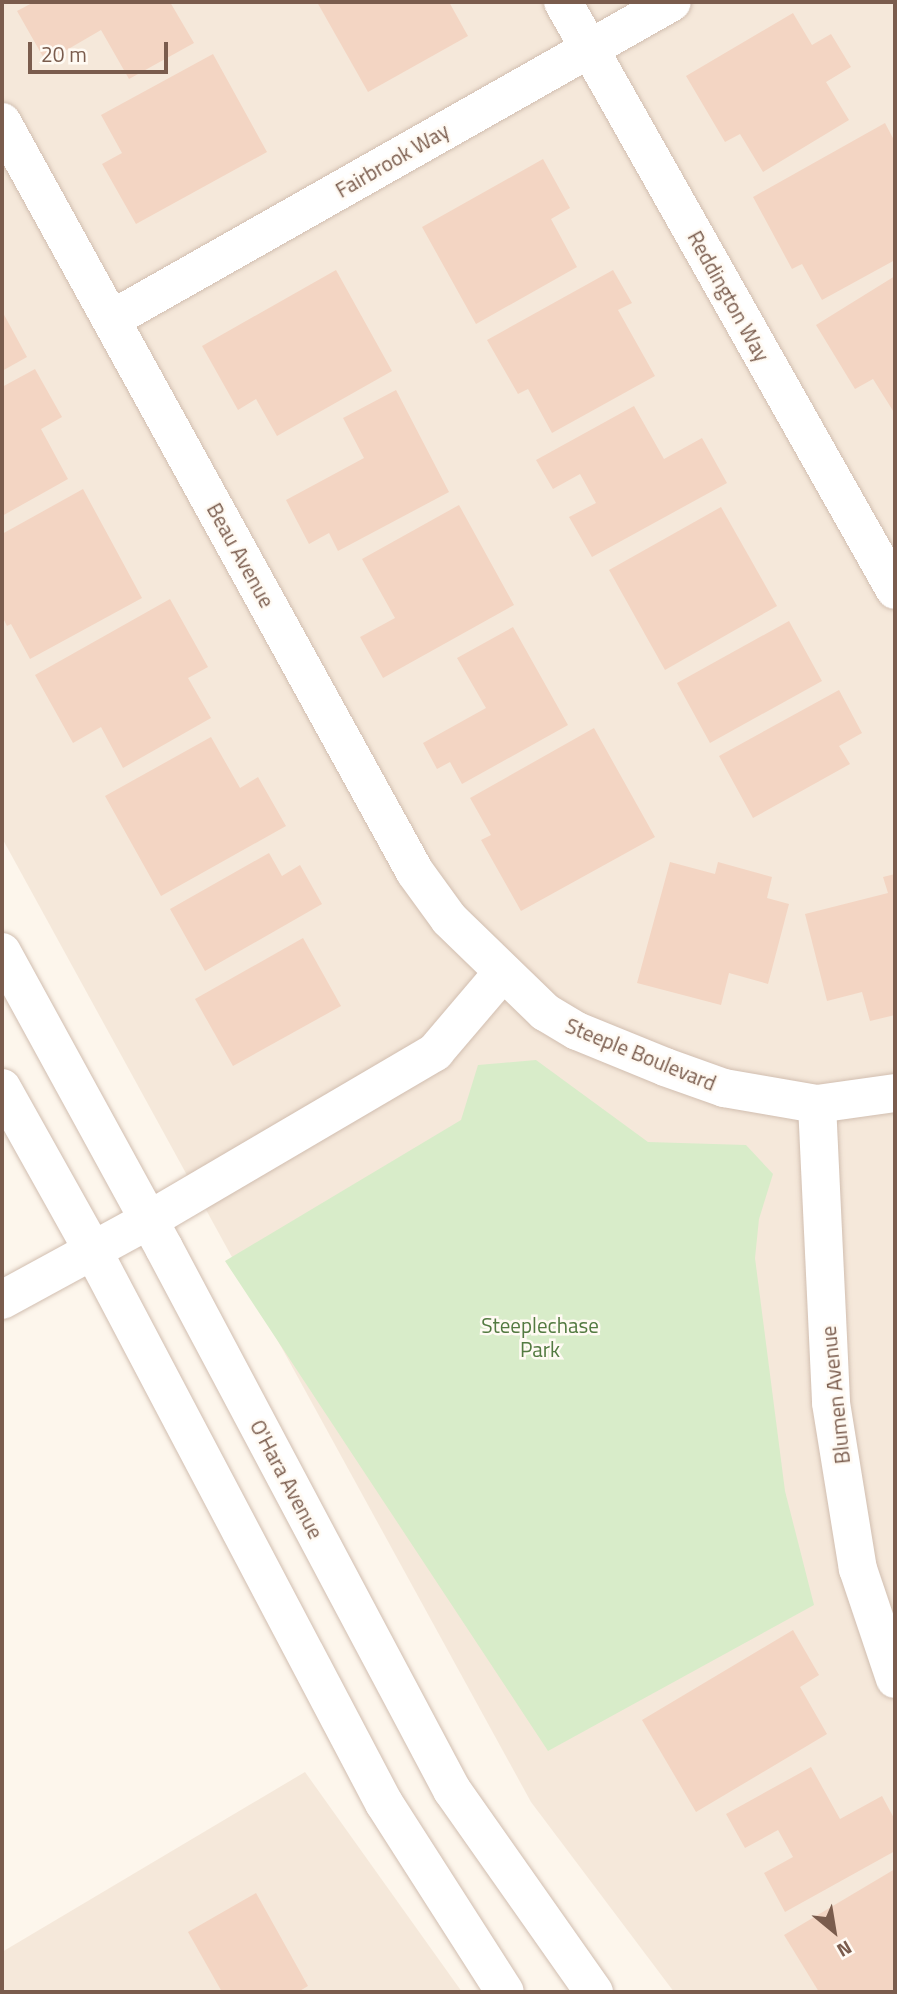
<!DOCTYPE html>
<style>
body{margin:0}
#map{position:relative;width:897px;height:1994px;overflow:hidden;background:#fdf6ec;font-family:"Titillium Web",sans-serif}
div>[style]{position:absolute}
.residential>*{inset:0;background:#f5e8da}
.green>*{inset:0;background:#d8ecc9}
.building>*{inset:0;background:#f3d5c3}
.roads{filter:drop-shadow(0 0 2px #d1beb0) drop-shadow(0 0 2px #d1beb0)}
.minor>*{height:38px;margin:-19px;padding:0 19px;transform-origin:19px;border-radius:19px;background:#fff}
.secondary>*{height:38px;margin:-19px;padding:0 19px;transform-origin:19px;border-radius:19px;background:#fff}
span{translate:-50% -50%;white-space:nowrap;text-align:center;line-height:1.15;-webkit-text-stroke:5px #fffaf3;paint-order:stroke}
.street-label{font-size:21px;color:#7a5c4d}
.park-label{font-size:21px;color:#537a41}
.frame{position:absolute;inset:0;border:4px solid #7a5c4d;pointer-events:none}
.north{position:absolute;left:799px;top:1896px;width:70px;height:70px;-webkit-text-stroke:5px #fffaf3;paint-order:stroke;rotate:150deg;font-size:19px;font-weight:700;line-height:28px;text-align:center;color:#7a5c4d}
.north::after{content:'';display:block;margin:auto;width:24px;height:32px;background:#7a5c4d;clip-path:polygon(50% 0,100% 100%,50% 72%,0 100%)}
.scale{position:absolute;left:28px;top:42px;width:140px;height:32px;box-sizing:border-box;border:4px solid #7a5c4d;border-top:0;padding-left:9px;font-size:21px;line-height:24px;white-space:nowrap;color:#7a5c4d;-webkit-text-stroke:5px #fffaf3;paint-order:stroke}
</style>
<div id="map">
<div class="residential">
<i style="clip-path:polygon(2px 2px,895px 2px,895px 1992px,674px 1992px,531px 1802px,2px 838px)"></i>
<i style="clip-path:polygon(305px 1772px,462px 1992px,2px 1992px,2px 1952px)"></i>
</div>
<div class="green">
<i style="clip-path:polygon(536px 1060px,648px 1142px,746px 1145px,773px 1174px,759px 1219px,755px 1258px,785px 1491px,814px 1605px,548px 1751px,225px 1261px,461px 1120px,478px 1065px)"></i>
</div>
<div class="building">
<i style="clip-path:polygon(34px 2px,170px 2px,194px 43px,129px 79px,101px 30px,46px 62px,17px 11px)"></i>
<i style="clip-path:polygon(317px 2px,449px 2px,468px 36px,368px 92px)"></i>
<i style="clip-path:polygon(793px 13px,812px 45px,831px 34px,851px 67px,826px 82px,849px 120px,763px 172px,740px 134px,725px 142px,686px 76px)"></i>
<i style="clip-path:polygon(213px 54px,267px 152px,136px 224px,102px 164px,122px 153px,101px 115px)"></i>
<i style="clip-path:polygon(885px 123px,895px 142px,895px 260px,822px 300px,802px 264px,792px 269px,753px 197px)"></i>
<i style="clip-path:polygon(543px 159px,570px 208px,551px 219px,577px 267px,476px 324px,422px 227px)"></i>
<i style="clip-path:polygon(336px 270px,392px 371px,277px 436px,256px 399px,238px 410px,202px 346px)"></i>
<i style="clip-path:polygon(613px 270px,632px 303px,618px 310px,655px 376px,552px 433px,528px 389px,518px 394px,487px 340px)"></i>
<i style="clip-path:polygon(895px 276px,895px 414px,873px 379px,855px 389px,816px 325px)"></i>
<i style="clip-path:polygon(2px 311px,27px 357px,2px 371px)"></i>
<i style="clip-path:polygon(35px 369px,62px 417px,41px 429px,68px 479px,2px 516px,2px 387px)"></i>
<i style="clip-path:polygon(396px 390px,449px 492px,338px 551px,329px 533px,309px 544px,286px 500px,364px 458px,343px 418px)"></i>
<i style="clip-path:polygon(634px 406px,664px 459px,702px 438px,727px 483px,592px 557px,569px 517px,596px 503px,580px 474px,553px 489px,536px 460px)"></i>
<i style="clip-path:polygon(83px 489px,142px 598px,30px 659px,11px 624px,7px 626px,2px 616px,2px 534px)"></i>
<i style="clip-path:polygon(459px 505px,514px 605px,383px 678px,360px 637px,395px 618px,362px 559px)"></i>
<i style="clip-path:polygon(721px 507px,777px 606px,665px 670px,609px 570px)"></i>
<i style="clip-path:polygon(170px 599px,208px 667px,188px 678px,211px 718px,123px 768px,101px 727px,73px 743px,35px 675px)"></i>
<i style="clip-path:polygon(789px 621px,822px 681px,710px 743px,677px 683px)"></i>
<i style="clip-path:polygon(513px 627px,568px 725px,462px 784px,450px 762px,437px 769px,423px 743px,486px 708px,457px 658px)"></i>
<i style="clip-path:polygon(839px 690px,862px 733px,839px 746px,850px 764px,753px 818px,719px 756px)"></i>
<i style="clip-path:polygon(594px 728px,655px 837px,521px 911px,481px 840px,491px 835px,470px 798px)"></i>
<i style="clip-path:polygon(211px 737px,240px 788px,258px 777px,286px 826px,161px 896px,105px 796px)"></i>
<i style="clip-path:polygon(269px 853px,282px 876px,300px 865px,322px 904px,205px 971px,170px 909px)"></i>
<i style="clip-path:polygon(670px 862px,715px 874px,718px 862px,772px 877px,767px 898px,789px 904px,768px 984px,729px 973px,721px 1005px,637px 983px)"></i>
<i style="clip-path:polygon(895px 874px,895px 1015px,870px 1021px,862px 992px,827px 1001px,805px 914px,888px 893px,883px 877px)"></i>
<i style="clip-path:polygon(303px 938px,341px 1006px,233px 1066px,195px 999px)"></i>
<i style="clip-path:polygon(793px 1630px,819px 1675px,800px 1687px,827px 1734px,696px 1812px,642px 1720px)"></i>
<i style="clip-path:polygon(811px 1767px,840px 1819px,882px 1796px,895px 1820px,895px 1851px,785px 1912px,764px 1873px,793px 1857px,778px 1830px,745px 1848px,726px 1814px)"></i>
<i style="clip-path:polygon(895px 1869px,895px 1992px,819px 1992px,784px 1935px)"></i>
<i style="clip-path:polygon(256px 1893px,308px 1986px,298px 1992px,222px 1992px,188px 1932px)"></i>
</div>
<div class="roads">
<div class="minor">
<i style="left:563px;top:2px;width:675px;rotate:60.55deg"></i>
<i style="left:2px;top:122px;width:856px;rotate:61.16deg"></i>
<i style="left:415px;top:872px;width:58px;rotate:54.1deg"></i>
<i style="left:449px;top:919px;width:134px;rotate:44.1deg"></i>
<i style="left:545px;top:1012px;width:37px;rotate:31deg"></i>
<i style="left:577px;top:1031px;width:95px;rotate:22.2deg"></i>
<i style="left:665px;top:1067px;width:63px;rotate:19.6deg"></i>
<i style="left:724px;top:1088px;width:94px;rotate:9.8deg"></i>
<i style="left:817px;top:1104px;width:79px;rotate:-8deg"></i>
<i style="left:112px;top:319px;width:643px;rotate:-29.51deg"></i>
<i style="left:817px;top:1104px;width:299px;rotate:87.3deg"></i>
<i style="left:831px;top:1403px;width:168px;rotate:80.8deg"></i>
<i style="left:858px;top:1569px;width:116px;rotate:71.4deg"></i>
<i style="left:2px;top:1300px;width:167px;rotate:-28.6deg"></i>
<i style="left:149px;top:1220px;width:332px;rotate:-30.4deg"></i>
<i style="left:435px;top:1052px;width:105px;rotate:-49.6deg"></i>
</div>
<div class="secondary">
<i style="left:2px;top:952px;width:337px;rotate:61.3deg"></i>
<i style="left:164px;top:1248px;width:614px;rotate:62.02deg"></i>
<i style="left:452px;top:1790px;width:247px;rotate:54.9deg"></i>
<i style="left:2px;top:1088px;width:184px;rotate:60.8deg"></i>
<i style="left:92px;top:1249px;width:626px;rotate:62.21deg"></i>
<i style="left:384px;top:1803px;width:224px;rotate:57.4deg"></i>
</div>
</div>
<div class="street-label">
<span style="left:392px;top:160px;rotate:-30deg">Fairbrook Way</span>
<span style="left:729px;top:296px;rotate:61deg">Reddington Way</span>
<span style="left:241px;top:555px;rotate:61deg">Beau Avenue</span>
<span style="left:641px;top:1054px;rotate:22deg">Steeple Boulevard</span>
<span style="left:835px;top:1395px;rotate:-96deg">Blumen Avenue</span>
<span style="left:287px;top:1479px;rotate:62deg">O'Hara Avenue</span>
</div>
<div class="park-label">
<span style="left:540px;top:1337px">Steeplechase<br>Park</span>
</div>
<div class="frame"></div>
<div class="north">N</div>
<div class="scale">20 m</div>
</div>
